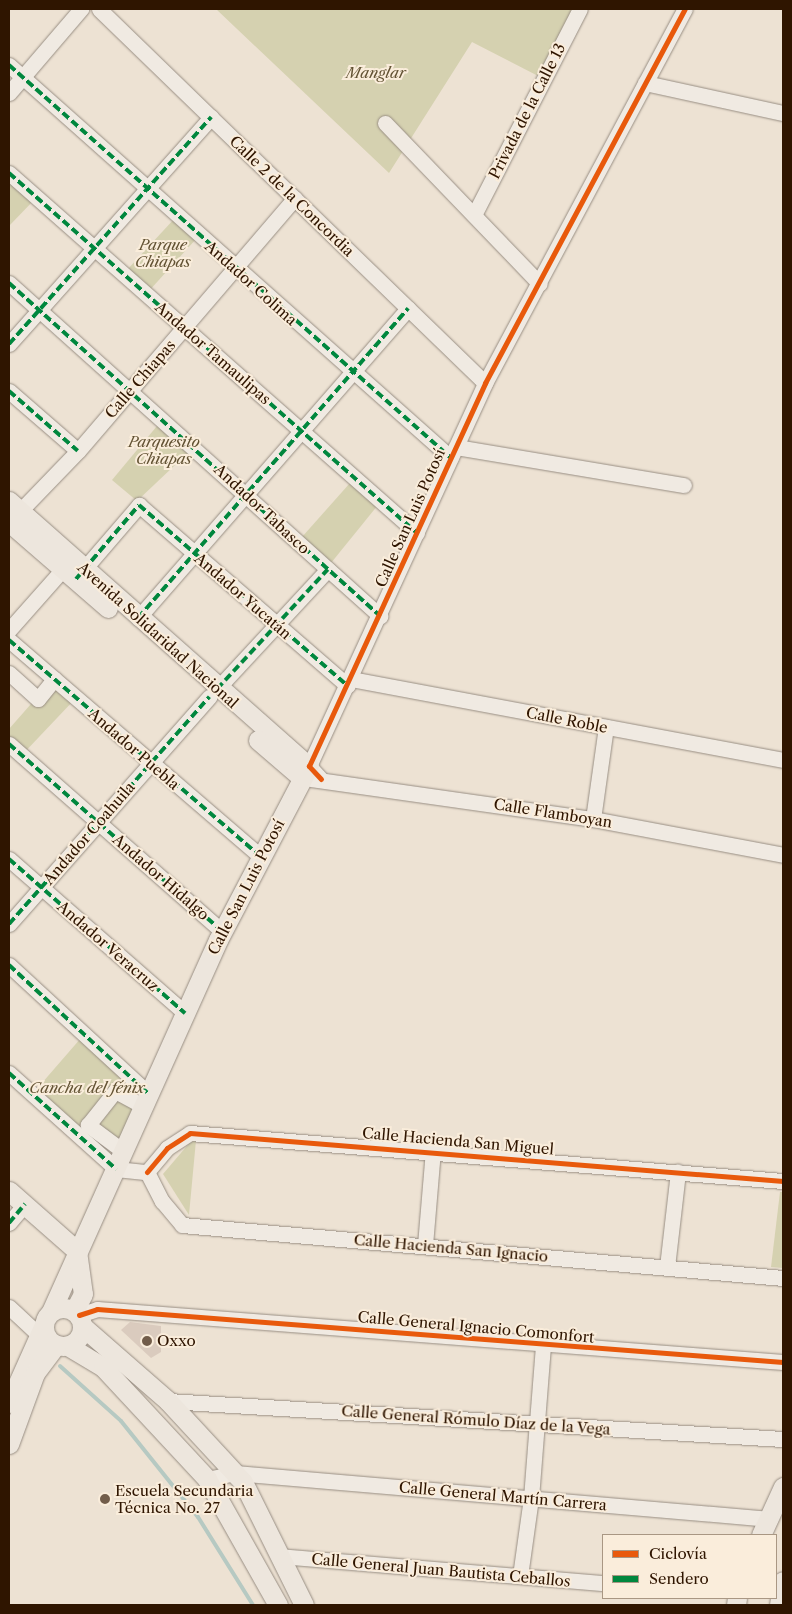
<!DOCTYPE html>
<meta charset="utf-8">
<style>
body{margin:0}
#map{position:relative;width:792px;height:1614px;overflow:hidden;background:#ede2d3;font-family:"Libre Caslon Text",serif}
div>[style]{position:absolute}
.green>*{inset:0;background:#d5d1b0}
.stream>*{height:4px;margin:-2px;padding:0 2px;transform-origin:2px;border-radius:2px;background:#b6c9c2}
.building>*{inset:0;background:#dacbbe}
.roads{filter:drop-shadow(0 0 1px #988e83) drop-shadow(0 0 1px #988e83)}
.minor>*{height:15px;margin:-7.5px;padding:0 7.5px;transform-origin:7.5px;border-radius:7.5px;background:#f0eae2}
.major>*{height:19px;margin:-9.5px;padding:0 9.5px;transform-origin:9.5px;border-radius:9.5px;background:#ede6dd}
.major>.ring{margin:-9.5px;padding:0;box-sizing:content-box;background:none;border:19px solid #ede6dd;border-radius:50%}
.quiet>*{height:4px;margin-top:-2px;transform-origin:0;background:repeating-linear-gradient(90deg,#00873e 0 8px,transparent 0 12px)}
.cycleway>*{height:5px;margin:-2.5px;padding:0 2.5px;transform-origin:2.5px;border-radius:2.5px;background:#e8590c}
.dots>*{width:14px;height:14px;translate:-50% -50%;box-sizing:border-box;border:2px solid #faeddb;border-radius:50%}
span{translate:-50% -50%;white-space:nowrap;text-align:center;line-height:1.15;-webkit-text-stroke:4px #faeddb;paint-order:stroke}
.park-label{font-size:15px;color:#625233;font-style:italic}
.street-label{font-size:15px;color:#2f1500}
.poi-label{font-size:15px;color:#2f1500}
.left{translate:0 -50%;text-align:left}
.frame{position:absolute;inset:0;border:10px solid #2f1500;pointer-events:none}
.legend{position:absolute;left:602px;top:1534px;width:175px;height:65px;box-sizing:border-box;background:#faeddb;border:1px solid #a99783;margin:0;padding:6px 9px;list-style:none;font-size:15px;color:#2f1500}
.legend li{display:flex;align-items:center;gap:10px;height:25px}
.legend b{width:25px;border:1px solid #a99783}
</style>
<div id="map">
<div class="green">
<i style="clip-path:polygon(216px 9px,578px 9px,544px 79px,472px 42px,389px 173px)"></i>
<i style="clip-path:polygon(9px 175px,36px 198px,9px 226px)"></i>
<i style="clip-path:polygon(175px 218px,197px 238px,148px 292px,126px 271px)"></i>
<i style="clip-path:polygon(162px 420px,192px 449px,137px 501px,112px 480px)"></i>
<i style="clip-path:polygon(350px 483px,378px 505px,331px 563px,302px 537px)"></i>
<i style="clip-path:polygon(52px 680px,75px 699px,21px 756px,9px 745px,9px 729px)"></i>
<i style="clip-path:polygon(81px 1038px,143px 1094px,112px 1152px,35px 1091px)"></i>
<i style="clip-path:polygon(192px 1140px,196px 1140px,189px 1215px,163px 1174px)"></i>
<i style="clip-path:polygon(780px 1192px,783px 1192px,783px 1268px,771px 1267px)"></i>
</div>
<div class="stream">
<i style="left:60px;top:1366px;width:82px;rotate:42deg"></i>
<i style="left:121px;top:1421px;width:123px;rotate:51.3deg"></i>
<i style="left:198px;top:1517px;width:104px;rotate:58deg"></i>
</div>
<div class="building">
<i style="clip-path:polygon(130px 1322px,161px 1326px,161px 1352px,151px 1358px,121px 1330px)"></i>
</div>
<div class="roads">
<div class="minor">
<i style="left:99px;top:9px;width:537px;rotate:44.1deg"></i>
<i style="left:9px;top:65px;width:591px;rotate:41.64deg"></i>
<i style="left:645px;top:83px;width:141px;rotate:12.3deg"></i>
<i style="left:9px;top:93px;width:111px;rotate:-49.4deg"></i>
<i style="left:385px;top:123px;width:223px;rotate:46.1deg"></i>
<i style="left:9px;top:173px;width:544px;rotate:41.42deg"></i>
<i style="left:475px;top:213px;width:229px;rotate:-62.8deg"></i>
<i style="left:9px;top:283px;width:499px;rotate:41.9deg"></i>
<i style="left:9px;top:344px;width:304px;rotate:-48.3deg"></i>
<i style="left:9px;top:391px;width:91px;rotate:41deg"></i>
<i style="left:456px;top:447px;width:231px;rotate:9.5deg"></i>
<i style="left:20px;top:511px;width:83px;rotate:-46deg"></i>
<i style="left:78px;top:451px;width:333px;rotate:-49.4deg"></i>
<i style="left:78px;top:576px;width:94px;rotate:-49.3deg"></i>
<i style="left:139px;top:505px;width:276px;rotate:40.9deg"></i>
<i style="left:138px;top:618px;width:411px;rotate:-48.9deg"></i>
<i style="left:9px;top:630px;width:92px;rotate:-48.5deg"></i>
<i style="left:9px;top:640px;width:333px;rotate:40.7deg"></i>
<i style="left:9px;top:673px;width:39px;rotate:42deg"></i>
<i style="left:38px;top:699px;width:26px;rotate:-51deg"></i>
<i style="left:351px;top:679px;width:440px;rotate:10.6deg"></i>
<i style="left:217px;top:689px;width:163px;rotate:-47.2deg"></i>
<i style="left:9px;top:744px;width:283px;rotate:41.3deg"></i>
<i style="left:311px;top:779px;width:285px;rotate:8.1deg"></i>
<i style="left:593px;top:819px;width:193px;rotate:10.7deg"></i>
<i style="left:321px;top:779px;width:18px;rotate:-133deg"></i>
<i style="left:309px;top:766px;width:422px;rotate:-65.3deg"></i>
<i style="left:485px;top:383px;width:424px;rotate:-61.9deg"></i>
<i style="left:593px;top:819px;width:93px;rotate:-82deg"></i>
<i style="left:9px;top:859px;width:234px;rotate:41.2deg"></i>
<i style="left:9px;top:924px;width:303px;rotate:-48.6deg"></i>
<i style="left:9px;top:965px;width:190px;rotate:42.7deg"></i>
<i style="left:9px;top:1073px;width:144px;rotate:41.9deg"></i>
<i style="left:116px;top:1169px;width:31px;rotate:6deg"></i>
<i style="left:123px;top:1151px;width:44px;rotate:-143.4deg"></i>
<i style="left:88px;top:1125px;width:43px;rotate:-51.5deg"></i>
<i style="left:115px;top:1091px;width:32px;rotate:28deg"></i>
<i style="left:147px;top:1172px;width:33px;rotate:63deg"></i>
<i style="left:162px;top:1201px;width:31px;rotate:50deg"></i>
<i style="left:182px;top:1225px;width:603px;rotate:5.04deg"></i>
<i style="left:147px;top:1172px;width:31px;rotate:-50deg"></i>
<i style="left:167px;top:1148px;width:27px;rotate:-33deg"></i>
<i style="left:190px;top:1133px;width:595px;rotate:4.63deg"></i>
<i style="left:9px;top:1223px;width:25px;rotate:-50deg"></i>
<i style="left:425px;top:1245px;width:95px;rotate:-85.2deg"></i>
<i style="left:667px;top:1267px;width:96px;rotate:-83.4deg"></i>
<i style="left:9px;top:1307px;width:40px;rotate:43deg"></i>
<i style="left:79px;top:1315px;width:19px;rotate:-18deg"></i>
<i style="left:97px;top:1309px;width:688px;rotate:4.42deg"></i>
<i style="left:168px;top:1401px;width:616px;rotate:3.54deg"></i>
<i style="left:207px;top:1479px;width:29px;rotate:-12deg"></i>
<i style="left:235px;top:1473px;width:537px;rotate:4.91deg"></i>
<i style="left:279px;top:1556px;width:325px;rotate:4.8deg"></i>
<i style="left:520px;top:1576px;width:79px;rotate:-82deg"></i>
<i style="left:531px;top:1498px;width:152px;rotate:-85.5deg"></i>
</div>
<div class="major">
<i style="left:9px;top:501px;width:400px;rotate:41.5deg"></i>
<i style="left:309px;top:766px;width:196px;rotate:117.6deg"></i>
<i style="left:218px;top:940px;width:406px;rotate:114.2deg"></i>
<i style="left:9px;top:522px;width:131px;rotate:41deg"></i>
<i style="left:258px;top:740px;width:58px;rotate:40.8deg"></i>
<i style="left:9px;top:1191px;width:91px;rotate:41.4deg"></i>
<i style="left:77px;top:1251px;width:43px;rotate:82.1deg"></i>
<i style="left:83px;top:1294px;width:19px;rotate:118deg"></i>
<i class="ring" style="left:44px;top:1308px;width:19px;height:19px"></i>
<i style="left:82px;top:1326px;width:114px;rotate:41.1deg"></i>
<i style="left:168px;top:1401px;width:110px;rotate:47.2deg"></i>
<i style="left:243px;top:1482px;width:137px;rotate:63.6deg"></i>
<i style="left:68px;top:1346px;width:41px;rotate:31deg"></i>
<i style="left:103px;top:1367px;width:153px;rotate:47.1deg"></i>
<i style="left:207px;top:1479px;width:145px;rotate:60.6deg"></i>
<i style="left:9px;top:1403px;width:83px;rotate:-65.9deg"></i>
<i style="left:9px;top:1444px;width:76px;rotate:-69.9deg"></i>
<i style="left:35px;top:1373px;width:35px;rotate:-53deg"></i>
<i style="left:761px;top:1535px;width:53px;rotate:-65.4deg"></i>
<i style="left:736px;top:1605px;width:7px;rotate:-82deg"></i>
<i style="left:779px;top:1605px;width:24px;rotate:-81deg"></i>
</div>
</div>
<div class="quiet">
<i style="left:9px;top:65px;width:591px;rotate:41.64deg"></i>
<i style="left:9px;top:173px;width:544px;rotate:41.42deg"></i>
<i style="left:9px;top:283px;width:499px;rotate:41.9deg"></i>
<i style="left:9px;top:344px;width:304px;rotate:-48.3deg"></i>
<i style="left:9px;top:391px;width:91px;rotate:41deg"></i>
<i style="left:76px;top:579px;width:97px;rotate:-49.6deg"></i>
<i style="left:139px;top:505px;width:276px;rotate:40.9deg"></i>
<i style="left:138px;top:618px;width:411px;rotate:-48.9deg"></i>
<i style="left:9px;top:640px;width:333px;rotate:40.7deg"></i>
<i style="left:217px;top:689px;width:163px;rotate:-47.2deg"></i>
<i style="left:9px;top:744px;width:283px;rotate:41.3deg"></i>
<i style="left:9px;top:859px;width:234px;rotate:41.2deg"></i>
<i style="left:9px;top:924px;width:303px;rotate:-48.6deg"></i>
<i style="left:9px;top:965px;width:190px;rotate:42.7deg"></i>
<i style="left:9px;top:1073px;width:144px;rotate:41.9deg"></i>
<i style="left:9px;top:1223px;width:25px;rotate:-50deg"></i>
</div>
<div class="cycleway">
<i style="left:321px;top:779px;width:18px;rotate:-133deg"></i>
<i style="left:309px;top:766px;width:422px;rotate:-65.3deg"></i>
<i style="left:485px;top:383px;width:424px;rotate:-61.9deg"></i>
<i style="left:147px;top:1172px;width:31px;rotate:-50deg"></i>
<i style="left:167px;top:1148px;width:27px;rotate:-33deg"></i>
<i style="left:190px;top:1133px;width:595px;rotate:4.63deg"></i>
<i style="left:79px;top:1315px;width:19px;rotate:-18deg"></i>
<i style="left:97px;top:1309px;width:688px;rotate:4.42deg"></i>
</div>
<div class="dots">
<i style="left:147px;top:1341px;background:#725d4a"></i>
<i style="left:105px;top:1499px;background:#725d4a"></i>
</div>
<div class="park-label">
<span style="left:376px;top:73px">Manglar</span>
<span style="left:163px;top:253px">Parque<br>Chiapas</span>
<span style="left:164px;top:450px">Parquesito<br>Chiapas</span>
<span style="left:87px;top:1088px">Cancha del fénix</span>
</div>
<div class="street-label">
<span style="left:527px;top:111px;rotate:-63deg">Privada de la Calle 13</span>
<span style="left:292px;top:196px;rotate:44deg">Calle 2 de la Concordia</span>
<span style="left:251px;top:283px;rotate:42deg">Andador Colima</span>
<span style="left:213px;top:353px;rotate:41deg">Andador Tamaulipas</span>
<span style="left:140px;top:379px;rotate:-49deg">Calle Chiapas</span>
<span style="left:262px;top:509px;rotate:43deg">Andador Tabasco</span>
<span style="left:410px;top:518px;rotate:-66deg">Calle San Luis Potosí</span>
<span style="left:243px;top:596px;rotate:41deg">Andador Yucatán</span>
<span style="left:158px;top:635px;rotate:42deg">Avenida Solidaridad Nacional</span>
<span style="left:567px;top:720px;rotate:11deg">Calle Roble</span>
<span style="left:134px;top:749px;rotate:41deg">Andador Puebla</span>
<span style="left:553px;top:813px;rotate:9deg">Calle Flamboyan</span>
<span style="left:89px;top:833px;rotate:-49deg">Andador Coahuila</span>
<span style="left:161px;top:877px;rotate:41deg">Andador Hidalgo</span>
<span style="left:246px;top:887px;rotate:-63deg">Calle San Luis Potosí</span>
<span style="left:108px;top:946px;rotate:41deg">Andador Veracruz</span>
<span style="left:458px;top:1141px;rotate:5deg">Calle Hacienda San Miguel</span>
<span style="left:451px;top:1248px;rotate:5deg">Calle Hacienda San Ignacio</span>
<span style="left:476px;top:1327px;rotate:5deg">Calle General Ignacio Comonfort</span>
<span style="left:476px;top:1420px;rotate:4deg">Calle General Rómulo Díaz de la Vega</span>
<span style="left:503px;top:1496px;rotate:5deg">Calle General Martín Carrera</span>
<span style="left:441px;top:1570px;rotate:5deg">Calle General Juan Bautista Ceballos</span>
</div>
<div class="poi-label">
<span class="left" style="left:157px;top:1341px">Oxxo</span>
<span class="left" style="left:115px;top:1499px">Escuela Secundaria<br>Técnica No. 27</span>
</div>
<div class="frame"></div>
<ul class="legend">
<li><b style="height:6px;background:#e8590c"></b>Ciclovía</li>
<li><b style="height:6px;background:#00873e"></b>Sendero</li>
</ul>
</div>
